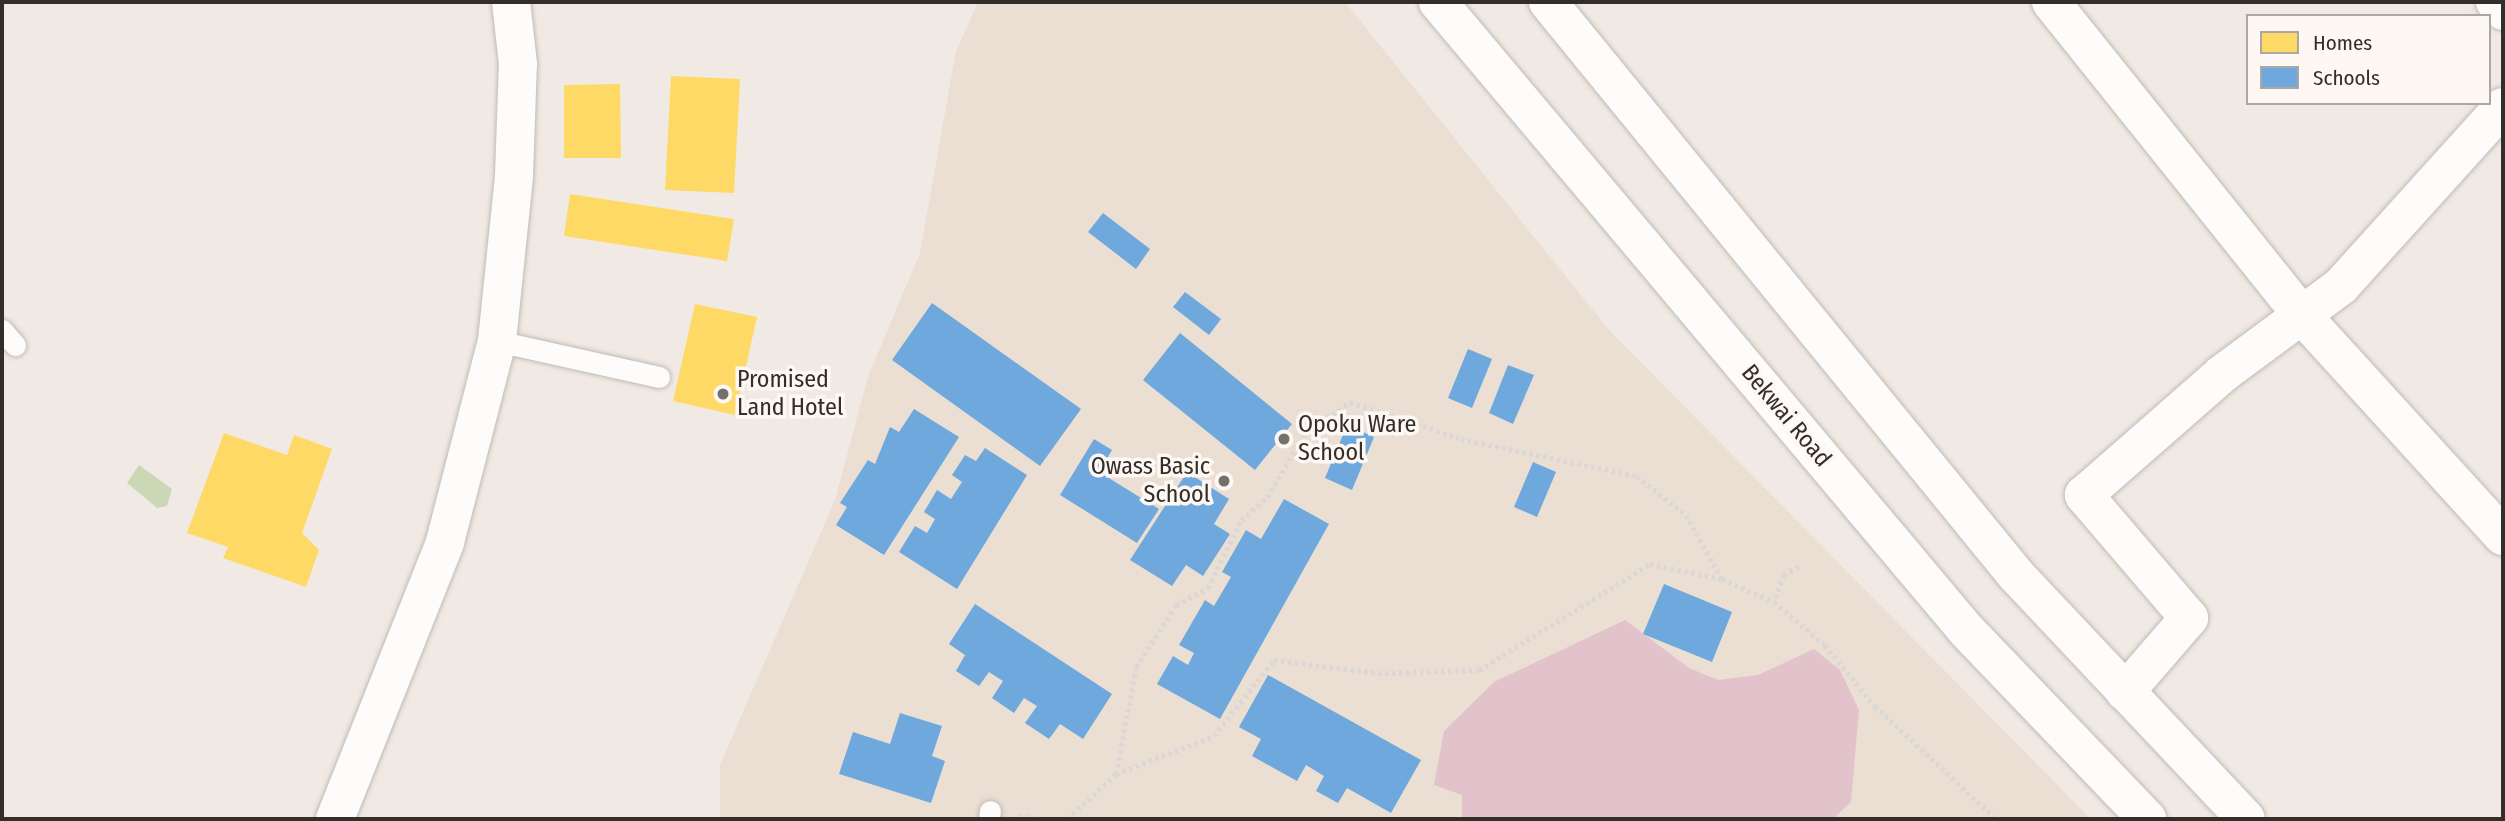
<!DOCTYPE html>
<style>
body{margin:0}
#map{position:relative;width:2505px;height:821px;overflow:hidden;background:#f1eae4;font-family:"Fira Sans Condensed",sans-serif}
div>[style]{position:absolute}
.built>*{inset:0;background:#ebded3}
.forest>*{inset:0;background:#e2c3cc}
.water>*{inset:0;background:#cbd8b6}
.homes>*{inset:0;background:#ffd966}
.schools>*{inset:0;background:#6fa8dc}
.path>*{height:4.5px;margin-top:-2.25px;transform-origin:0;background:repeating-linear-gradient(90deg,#dad7d6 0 3.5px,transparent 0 7px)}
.roads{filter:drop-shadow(0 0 2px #c0bbb6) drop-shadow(0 0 2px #c0bbb6)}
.service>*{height:21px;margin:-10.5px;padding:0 10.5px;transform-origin:10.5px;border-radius:10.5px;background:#fdfcfb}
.minor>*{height:38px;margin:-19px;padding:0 19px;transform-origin:19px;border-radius:19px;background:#fdfcfb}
.trunk>*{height:38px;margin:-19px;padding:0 19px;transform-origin:19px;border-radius:19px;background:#fdfcfb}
.dots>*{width:19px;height:19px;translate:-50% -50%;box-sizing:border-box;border:4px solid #fdf8f4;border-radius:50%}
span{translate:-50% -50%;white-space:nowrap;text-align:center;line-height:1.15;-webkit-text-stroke:7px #fdf8f4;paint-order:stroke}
.poi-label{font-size:24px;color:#332e2a}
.left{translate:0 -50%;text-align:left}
.right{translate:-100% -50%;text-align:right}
.street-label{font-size:24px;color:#332e2a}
.frame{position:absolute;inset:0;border:4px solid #332e2a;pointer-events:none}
.legend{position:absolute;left:2246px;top:14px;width:245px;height:91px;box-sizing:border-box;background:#fdf8f4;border:2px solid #aca7a3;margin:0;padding:9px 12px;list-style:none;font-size:21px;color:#332e2a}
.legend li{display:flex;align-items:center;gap:14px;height:35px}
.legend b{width:35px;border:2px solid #aca7a3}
</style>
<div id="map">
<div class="built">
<i style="clip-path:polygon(978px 2px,1345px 2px,1609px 330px,2091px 819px,720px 819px,720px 765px,835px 500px,868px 377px,920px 253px,956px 51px)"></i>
</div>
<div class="forest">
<i style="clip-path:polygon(1625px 620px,1689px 668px,1718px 680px,1758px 675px,1814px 649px,1840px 670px,1859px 710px,1851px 802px,1833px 819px,1462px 819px,1462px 795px,1434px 785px,1444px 731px,1494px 682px)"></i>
</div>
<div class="water">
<i style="clip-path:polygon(139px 465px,172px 489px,167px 506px,157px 508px,127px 483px)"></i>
</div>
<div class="homes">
<i style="clip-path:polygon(671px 76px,740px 79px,734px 193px,665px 190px)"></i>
<i style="clip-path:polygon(620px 84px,621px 158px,564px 158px,564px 85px)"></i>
<i style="clip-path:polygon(570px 194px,734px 219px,727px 261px,564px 236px)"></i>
<i style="clip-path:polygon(695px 304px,757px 317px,735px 415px,673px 401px)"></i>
<i style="clip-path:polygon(224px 433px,287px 455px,294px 435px,332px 449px,302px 533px,319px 550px,306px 587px,223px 558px,228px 547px,187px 533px)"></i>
</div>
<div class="schools">
<i style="clip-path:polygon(1103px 213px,1150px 249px,1136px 269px,1088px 232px)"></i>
<i style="clip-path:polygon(1185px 292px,1221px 319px,1209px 335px,1173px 307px)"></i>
<i style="clip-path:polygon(932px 303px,1081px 409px,1040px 466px,892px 360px)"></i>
<i style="clip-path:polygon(1180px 333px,1292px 424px,1255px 470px,1143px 380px)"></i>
<i style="clip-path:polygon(1468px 349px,1492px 359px,1472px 408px,1448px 398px)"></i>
<i style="clip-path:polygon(1508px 365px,1534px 375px,1513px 424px,1489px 413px)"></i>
<i style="clip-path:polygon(914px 409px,959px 437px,884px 555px,836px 525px,847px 507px,840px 503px,868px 460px,875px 464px,890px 427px,899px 432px)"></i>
<i style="clip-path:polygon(1347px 425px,1374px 437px,1352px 490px,1325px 478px)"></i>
<i style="clip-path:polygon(1094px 439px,1112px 450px,1099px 472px,1159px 509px,1137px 543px,1060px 495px)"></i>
<i style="clip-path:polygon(985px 448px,1027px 475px,957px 589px,899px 552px,915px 526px,927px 533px,935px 519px,924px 512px,937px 490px,951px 499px,962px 482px,952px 475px,965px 455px,976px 461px)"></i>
<i style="clip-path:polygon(1533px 462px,1556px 472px,1537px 517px,1514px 507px)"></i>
<i style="clip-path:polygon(1187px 472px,1229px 499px,1214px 524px,1230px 534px,1203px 576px,1186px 565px,1172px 586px,1130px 560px)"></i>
<i style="clip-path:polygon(1284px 499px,1329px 524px,1220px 719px,1157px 684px,1173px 656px,1188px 665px,1194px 653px,1179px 645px,1205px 600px,1214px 606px,1231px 577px,1222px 572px,1246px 530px,1261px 539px)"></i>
<i style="clip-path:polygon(1664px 584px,1732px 612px,1712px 662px,1643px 634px)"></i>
<i style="clip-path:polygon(975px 604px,1112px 694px,1083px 739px,1060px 724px,1049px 739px,1025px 723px,1037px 706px,1024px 698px,1014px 713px,992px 698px,1003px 681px,989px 672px,979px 686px,956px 671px,965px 655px,949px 644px)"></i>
<i style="clip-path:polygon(1268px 675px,1421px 760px,1391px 813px,1347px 788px,1338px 803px,1316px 791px,1324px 776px,1306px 765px,1297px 781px,1252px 756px,1261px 739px,1239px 727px)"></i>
<i style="clip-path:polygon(900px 713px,942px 726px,932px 756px,945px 761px,931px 803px,839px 774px,853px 732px,890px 744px)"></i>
</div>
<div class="path">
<i style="left:1799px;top:567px;width:17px;rotate:152deg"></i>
<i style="left:1784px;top:575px;width:29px;rotate:110deg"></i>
<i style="left:1774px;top:602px;width:67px;rotate:40.1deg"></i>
<i style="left:1825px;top:645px;width:79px;rotate:50.7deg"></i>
<i style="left:1875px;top:706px;width:166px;rotate:43deg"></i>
<i style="left:1116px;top:774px;width:109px;rotate:-79.4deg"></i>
<i style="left:1136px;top:667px;width:74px;rotate:-57.2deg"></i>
<i style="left:1176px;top:605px;width:36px;rotate:-28deg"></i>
<i style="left:1208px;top:588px;width:76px;rotate:-64.1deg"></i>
<i style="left:1241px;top:520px;width:35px;rotate:-41deg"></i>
<i style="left:1267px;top:497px;width:72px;rotate:-59.2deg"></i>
<i style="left:1304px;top:435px;width:57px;rotate:-35.7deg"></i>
<i style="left:1350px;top:402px;width:117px;rotate:18.4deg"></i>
<i style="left:1461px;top:439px;width:180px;rotate:11.9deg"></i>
<i style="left:1637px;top:476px;width:63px;rotate:38.5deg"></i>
<i style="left:1686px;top:515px;width:73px;rotate:60.6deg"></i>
<i style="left:1018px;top:815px;width:23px;rotate:10deg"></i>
<i style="left:1067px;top:819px;width:67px;rotate:-42.6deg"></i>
<i style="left:1116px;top:774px;width:105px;rotate:-21.2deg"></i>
<i style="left:1214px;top:736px;width:97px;rotate:-51.7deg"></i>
<i style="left:1274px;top:660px;width:105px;rotate:7.1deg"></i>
<i style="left:1378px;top:673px;width:101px;rotate:-1.7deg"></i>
<i style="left:1479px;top:670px;width:201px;rotate:-31.8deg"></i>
<i style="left:1650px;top:564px;width:74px;rotate:11.8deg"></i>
<i style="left:1722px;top:579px;width:57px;rotate:23.9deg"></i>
</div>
<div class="roads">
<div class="service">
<i style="left:2px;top:330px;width:20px;rotate:49deg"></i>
<i style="left:497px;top:341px;width:166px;rotate:12.5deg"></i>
<i style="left:989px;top:819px;width:8px;rotate:-83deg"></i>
</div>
<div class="minor">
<i style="left:2051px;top:2px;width:397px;rotate:51.3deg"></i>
<i style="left:2299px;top:312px;width:303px;rotate:47.7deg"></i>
<i style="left:2495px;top:2px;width:12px;rotate:48deg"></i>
<i style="left:2125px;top:692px;width:98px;rotate:-49.1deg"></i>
<i style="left:2189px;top:618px;width:162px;rotate:-130.5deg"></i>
<i style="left:2084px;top:495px;width:184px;rotate:-41.2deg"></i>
<i style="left:2222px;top:374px;width:148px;rotate:-36.5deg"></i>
<i style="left:2341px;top:286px;width:241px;rotate:-47.9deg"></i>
<i style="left:335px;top:819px;width:298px;rotate:-68.3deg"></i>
<i style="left:445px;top:542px;width:208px;rotate:-75.5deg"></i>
<i style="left:497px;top:341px;width:166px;rotate:-84.1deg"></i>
<i style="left:514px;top:176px;width:112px;rotate:-88deg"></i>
<i style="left:518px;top:64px;width:62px;rotate:-96.4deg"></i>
</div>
<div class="trunk">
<i style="left:1438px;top:2px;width:820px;rotate:49.94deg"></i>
<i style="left:1966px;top:630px;width:262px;rotate:46.2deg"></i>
<i style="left:1548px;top:2px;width:740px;rotate:50.76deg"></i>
<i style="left:2016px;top:575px;width:335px;rotate:46.7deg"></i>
</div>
</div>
<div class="dots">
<i style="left:723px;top:394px;background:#76706b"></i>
<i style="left:1284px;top:439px;background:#76706b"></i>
<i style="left:1224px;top:481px;background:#76706b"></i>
</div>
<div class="poi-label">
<span class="left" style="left:737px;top:394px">Promised<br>Land Hotel</span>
<span class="left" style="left:1298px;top:439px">Opoku Ware<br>School</span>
<span class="right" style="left:1210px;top:481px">Owass Basic<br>School</span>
</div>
<div class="street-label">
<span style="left:1786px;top:416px;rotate:50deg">Bekwai Road</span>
</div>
<div class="frame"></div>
<ul class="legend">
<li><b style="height:19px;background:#ffd966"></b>Homes</li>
<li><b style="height:19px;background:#6fa8dc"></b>Schools</li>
</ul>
</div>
